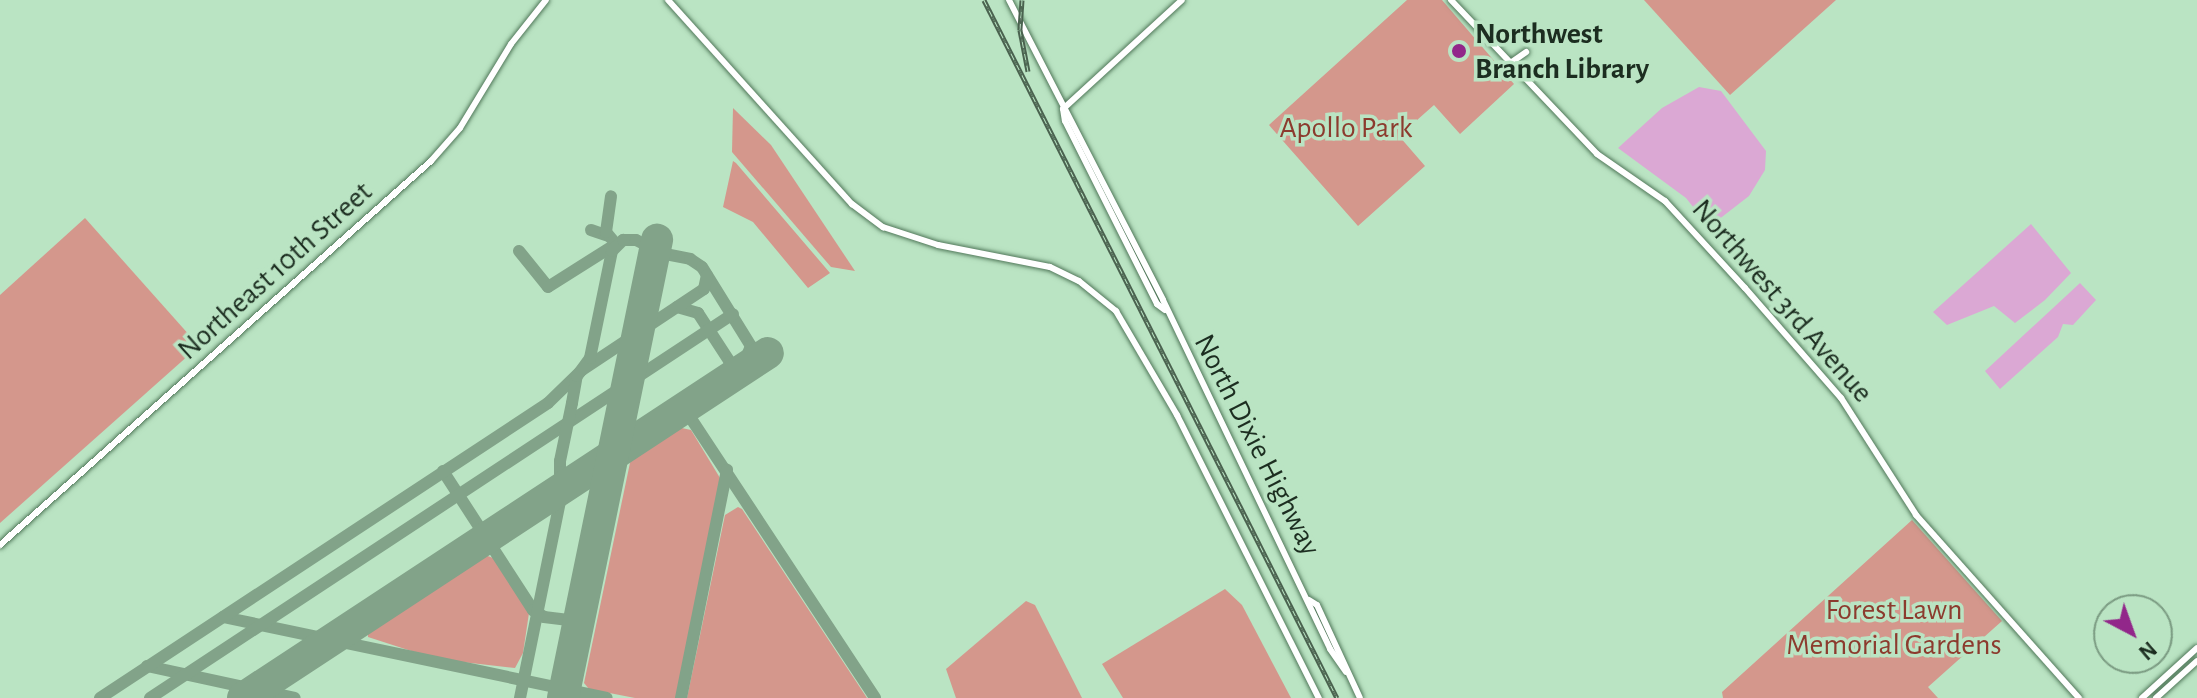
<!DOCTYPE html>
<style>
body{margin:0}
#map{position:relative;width:2197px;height:698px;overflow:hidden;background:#bae4c3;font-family:"Alegreya Sans",sans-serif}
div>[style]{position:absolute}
.green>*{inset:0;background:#d4978c}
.water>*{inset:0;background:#dba8d4}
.taxiway>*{height:12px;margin:-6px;padding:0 6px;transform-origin:6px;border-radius:6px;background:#82a389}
.runway>*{height:32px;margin:-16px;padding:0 16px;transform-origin:16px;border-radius:16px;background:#82a389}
.roads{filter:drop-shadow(0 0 2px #51785a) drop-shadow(0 0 2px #51785a)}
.secondary>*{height:6px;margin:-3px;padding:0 3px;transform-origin:3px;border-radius:3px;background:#fff}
.rail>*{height:5px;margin-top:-2.5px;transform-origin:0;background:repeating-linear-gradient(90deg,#bae4c3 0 6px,#4a624f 0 12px);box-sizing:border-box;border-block:2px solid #4a624f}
.dots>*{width:22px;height:22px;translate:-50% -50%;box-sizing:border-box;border:4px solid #bae4c3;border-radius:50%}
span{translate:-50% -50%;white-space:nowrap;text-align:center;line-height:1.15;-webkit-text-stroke:7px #bae4c3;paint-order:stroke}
.poi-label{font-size:30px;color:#1c2d20;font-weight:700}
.left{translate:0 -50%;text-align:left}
.park-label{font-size:30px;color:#8c3b2e}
.street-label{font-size:30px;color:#1c2d20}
.north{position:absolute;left:2093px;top:594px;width:80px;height:80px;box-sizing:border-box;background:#bae4c3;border:2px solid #7b9b82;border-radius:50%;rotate:139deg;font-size:22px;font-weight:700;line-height:32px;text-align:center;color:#1c2d20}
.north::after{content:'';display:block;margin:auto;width:28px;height:36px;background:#92278a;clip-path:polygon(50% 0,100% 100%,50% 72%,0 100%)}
</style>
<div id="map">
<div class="green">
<i style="clip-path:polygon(1407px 0,1442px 0,1514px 84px,1460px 134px,1434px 105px,1399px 136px,1425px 166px,1358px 226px,1269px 125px)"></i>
<i style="clip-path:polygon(1644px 0,1836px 0,1730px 95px)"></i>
<i style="clip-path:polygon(733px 108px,771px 145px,855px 271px,831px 267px,732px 152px)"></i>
<i style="clip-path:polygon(733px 161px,736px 163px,830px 273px,808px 288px,753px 222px,723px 207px)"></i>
<i style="clip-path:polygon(85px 218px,199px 346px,0 523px,0 295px)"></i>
<i style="clip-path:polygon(677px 427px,691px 430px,720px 478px,676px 698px,635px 698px,589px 689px,584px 683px,631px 458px)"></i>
<i style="clip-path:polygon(738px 507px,742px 509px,867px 698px,687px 698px,725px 515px)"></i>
<i style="clip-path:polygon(1912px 520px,2002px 621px,1928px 687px,1938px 698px,1723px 698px,1722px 692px)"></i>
<i style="clip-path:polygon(485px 555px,493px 558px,529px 613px,523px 653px,515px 668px,436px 659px,368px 637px,368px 630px)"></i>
<i style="clip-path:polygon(1225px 589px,1242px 605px,1291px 698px,1123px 698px,1102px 664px)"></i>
<i style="clip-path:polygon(1026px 601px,1035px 605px,1082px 698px,956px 698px,946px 669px)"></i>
</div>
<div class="water">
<i style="clip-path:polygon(1699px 87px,1721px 91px,1766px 151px,1765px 170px,1749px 196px,1709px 227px,1686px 198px,1618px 148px,1662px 108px)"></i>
<i style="clip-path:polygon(2031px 224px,2071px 273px,2045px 300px,2015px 323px,1994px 306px,1947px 325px,1933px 312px)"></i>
<i style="clip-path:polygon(2080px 283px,2096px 300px,2073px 325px,2063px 324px,2058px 337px,2000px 389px,1985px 371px)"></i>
</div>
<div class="taxiway">
<i style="left:591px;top:230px;width:18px;rotate:19deg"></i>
<i style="left:519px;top:251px;width:46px;rotate:51.1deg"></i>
<i style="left:548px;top:287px;width:80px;rotate:-32.3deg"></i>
<i style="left:616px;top:244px;width:16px;rotate:-130deg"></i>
<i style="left:606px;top:232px;width:36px;rotate:-82deg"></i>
<i style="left:655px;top:252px;width:36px;rotate:11deg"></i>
<i style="left:690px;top:259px;width:14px;rotate:34deg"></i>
<i style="left:702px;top:267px;width:93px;rotate:58.2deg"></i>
<i style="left:751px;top:346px;width:27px;rotate:112deg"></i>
<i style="left:677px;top:307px;width:22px;rotate:16deg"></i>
<i style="left:698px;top:313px;width:59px;rotate:56.9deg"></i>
<i style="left:730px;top:362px;width:18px;rotate:99deg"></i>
<i style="left:684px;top:408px;width:347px;rotate:56.6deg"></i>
<i style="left:443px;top:471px;width:166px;rotate:57.1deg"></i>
<i style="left:533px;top:610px;width:13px;rotate:32deg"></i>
<i style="left:544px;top:617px;width:35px;rotate:7deg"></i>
<i style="left:223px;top:617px;width:392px;rotate:11.9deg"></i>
<i style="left:147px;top:666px;width:151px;rotate:12.2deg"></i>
<i style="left:100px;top:698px;width:536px;rotate:-33.36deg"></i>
<i style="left:548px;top:403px;width:47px;rotate:-44.1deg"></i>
<i style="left:582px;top:370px;width:146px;rotate:-33.6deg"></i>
<i style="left:704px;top:289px;width:14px;rotate:-78deg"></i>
<i style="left:150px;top:698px;width:698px;rotate:-33.37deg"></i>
<i style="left:520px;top:698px;width:200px;rotate:-78.5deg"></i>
<i style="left:560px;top:502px;width:41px;rotate:-90deg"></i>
<i style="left:560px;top:461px;width:59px;rotate:-78.3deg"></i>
<i style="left:572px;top:403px;width:27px;rotate:-80deg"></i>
<i style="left:577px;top:376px;width:22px;rotate:-54deg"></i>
<i style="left:590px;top:358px;width:109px;rotate:-78.4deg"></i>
<i style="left:612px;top:251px;width:16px;rotate:-45deg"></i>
<i style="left:623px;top:240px;width:13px"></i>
<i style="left:636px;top:240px;width:16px;rotate:27deg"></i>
<i style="left:650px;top:247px;width:13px;rotate:77deg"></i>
<i style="left:681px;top:698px;width:233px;rotate:-78.6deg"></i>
</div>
<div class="runway">
<i style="left:243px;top:698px;width:628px;rotate:-33.31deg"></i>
<i style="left:563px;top:698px;width:468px;rotate:-78.4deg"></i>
</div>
<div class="roads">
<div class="secondary">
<i style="left:668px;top:0;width:275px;rotate:48deg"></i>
<i style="left:852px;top:204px;width:39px;rotate:37deg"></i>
<i style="left:883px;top:227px;width:58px;rotate:18.1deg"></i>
<i style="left:938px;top:245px;width:114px;rotate:11.1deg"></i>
<i style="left:1050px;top:267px;width:32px;rotate:26deg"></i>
<i style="left:1079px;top:281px;width:48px;rotate:39deg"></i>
<i style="left:1116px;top:311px;width:121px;rotate:59.6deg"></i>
<i style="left:1177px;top:415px;width:317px;rotate:63.4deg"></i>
<i style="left:1009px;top:0;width:337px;rotate:62.8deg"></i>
<i style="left:1163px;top:300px;width:387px;rotate:64.4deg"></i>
<i style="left:1330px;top:649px;width:28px;rotate:55deg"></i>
<i style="left:1451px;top:0;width:212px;rotate:46.5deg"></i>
<i style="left:1597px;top:154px;width:83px;rotate:34.7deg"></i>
<i style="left:1665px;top:201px;width:118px;rotate:47.4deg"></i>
<i style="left:1745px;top:288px;width:146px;rotate:48.9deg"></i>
<i style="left:1841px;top:398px;width:139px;rotate:57.3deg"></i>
<i style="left:1916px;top:515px;width:245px;rotate:48.3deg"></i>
<i style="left:1509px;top:64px;width:21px;rotate:-35deg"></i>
<i style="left:1063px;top:109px;width:12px;rotate:81deg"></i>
<i style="left:1065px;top:121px;width:205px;rotate:63.3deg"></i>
<i style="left:1157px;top:304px;width:10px;rotate:37deg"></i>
<i style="left:1063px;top:109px;width:161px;rotate:-42.5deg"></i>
<i style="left:0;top:545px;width:577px;rotate:-41.7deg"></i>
<i style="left:431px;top:161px;width:44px;rotate:-48.7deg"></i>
<i style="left:460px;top:128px;width:98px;rotate:-58.7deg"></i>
<i style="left:511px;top:44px;width:56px;rotate:-51.5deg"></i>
<i style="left:1309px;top:600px;width:9px;rotate:32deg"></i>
<i style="left:1317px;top:605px;width:102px;rotate:65.2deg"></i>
<i style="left:2142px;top:698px;width:74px;rotate:-42.3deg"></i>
<i style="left:2156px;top:698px;width:55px;rotate:-42.1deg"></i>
</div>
</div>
<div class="rail">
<i style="left:984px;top:0;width:782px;rotate:63.17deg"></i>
<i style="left:1022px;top:0;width:30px;rotate:94deg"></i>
<i style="left:1020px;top:30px;width:42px;rotate:79deg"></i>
</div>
<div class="dots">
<i style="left:1459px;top:51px;background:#92278a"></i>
</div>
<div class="poi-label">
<span class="left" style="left:1475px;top:51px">Northwest<br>Branch Library</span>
</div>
<div class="park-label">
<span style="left:1346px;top:128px">Apollo Park</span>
<span style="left:1894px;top:627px">Forest Lawn<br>Memorial Gardens</span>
</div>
<div class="street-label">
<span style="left:275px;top:271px;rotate:-42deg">Northeast 10th Street</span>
<span style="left:1782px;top:301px;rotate:49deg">Northwest 3rd Avenue</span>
<span style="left:1257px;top:445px;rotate:63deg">North Dixie Highway</span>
</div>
<div class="north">N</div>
</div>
